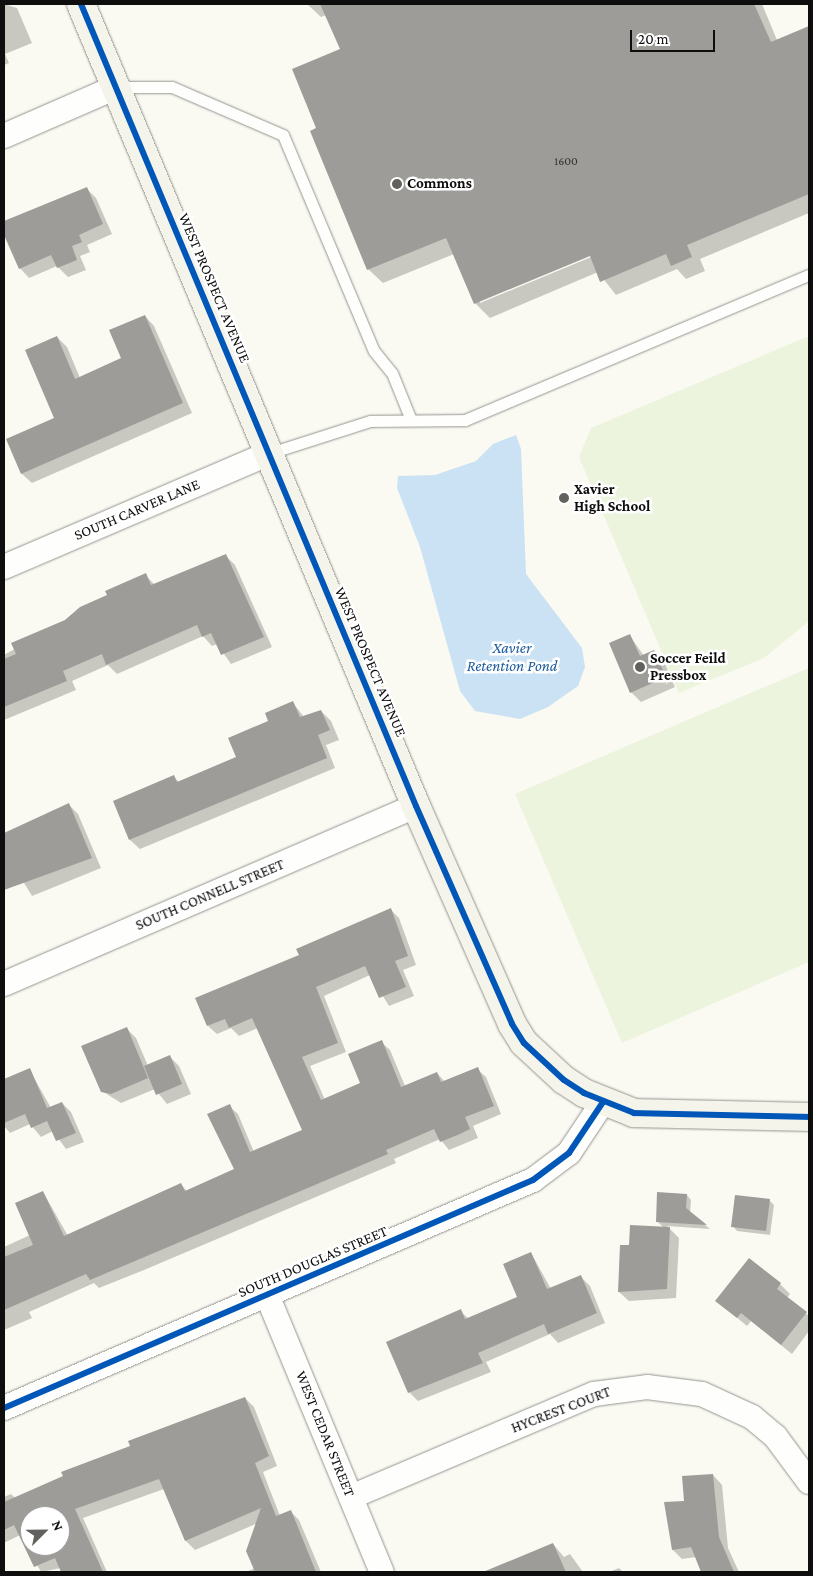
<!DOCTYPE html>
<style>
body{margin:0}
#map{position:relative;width:813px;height:1576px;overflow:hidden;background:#fafaf2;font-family:"Crimson Pro",serif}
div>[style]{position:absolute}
.pitch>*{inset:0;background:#ecf4dd}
.water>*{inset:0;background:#cae2f3}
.shadow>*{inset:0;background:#0003}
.building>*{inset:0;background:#9e9c98}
.roads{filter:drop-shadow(0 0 1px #949491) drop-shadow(0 0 1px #949491)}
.service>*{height:11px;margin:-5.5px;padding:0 5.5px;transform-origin:5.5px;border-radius:5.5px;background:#fefefd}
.minor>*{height:24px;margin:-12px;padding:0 12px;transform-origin:12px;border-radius:12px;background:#fefefd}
.secondary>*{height:28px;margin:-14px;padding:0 14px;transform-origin:14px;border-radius:14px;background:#f5f4ea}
.cycleway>*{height:6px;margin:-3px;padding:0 3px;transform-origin:3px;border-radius:3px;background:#0057b8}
.dots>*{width:14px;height:14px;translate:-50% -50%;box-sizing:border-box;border:2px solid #fff;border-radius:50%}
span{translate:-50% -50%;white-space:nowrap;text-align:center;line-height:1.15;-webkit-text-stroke:5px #fff;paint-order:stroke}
.number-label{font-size:12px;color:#323230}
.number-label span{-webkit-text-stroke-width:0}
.poi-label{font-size:15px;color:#0e0e0e;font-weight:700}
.left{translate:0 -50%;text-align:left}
.street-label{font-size:15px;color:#0e0e0e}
.water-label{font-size:16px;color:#1b5a9c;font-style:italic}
.frame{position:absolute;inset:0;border:5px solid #0e0e0e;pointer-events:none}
.north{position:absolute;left:20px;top:1506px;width:50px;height:50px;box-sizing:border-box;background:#fff;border:1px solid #9f9f9f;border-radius:50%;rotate:67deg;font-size:14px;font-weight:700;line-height:20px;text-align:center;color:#0e0e0e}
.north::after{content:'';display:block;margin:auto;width:18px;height:22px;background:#61615e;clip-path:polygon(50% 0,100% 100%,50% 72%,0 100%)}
.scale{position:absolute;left:630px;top:30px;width:85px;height:22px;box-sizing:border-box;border:2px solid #0e0e0e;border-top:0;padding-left:6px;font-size:15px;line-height:18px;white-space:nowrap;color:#0e0e0e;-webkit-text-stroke:4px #fff;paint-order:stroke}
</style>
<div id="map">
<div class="pitch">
<i style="clip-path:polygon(809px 336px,809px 621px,764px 658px,679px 693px,579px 457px,591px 428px)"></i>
<i style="clip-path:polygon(809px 668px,809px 962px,622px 1043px,515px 794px)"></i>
</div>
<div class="water">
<i style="clip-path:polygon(516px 435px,521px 449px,526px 574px,582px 648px,585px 667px,578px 686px,548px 707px,520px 719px,475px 711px,460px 691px,420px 547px,397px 488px,398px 476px,435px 475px,476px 461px,493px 444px)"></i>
</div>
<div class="shadow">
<i style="clip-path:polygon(4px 4px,17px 8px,32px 43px,5px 54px,9px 63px,4px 65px)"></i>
<i style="clip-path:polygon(evenodd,307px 4px,762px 4px,777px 40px,809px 27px,809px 213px,700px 259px,705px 271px,686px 279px,677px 269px,616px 295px,598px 272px,490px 318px,475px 303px,454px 254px,383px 283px,368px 269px,318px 129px,342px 50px,326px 15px,321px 17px,307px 4px,595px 252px,596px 255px,480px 303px,480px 300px,595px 252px)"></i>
<i style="clip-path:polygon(86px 188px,96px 198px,112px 234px,87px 245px,90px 252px,80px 256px,86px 270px,68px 277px,57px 266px,29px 278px,20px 268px,4px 222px)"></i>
<i style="clip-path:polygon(145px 316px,154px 326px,192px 413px,32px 483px,22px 474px,8px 440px,56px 419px,57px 337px,67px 347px,80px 378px,122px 359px)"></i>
<i style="clip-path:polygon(225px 555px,235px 565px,272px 647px,231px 664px,217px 644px,212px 646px,203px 636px,117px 674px,108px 665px,72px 681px,76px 690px,4px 720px,4px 655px,145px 575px,155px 585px)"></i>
<i style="clip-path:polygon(630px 636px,644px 656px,654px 652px,664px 661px,675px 687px,641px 702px,631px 692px)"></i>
<i style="clip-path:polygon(293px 703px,304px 717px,321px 711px,331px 721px,339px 740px,326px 745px,335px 768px,140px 849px,130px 840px,115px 802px,173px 776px,179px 782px,237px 758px)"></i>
<i style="clip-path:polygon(68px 804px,78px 814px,101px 868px,32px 896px,13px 865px)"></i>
<i style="clip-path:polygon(391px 910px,399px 918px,416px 965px,403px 970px,414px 996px,389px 1006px,370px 975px,324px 996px,346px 1052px,310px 1066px,325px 1100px,362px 1084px,381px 1042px,390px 1050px,405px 1086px,437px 1073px,445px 1082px,477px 1069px,486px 1077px,501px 1114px,473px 1126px,478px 1138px,449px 1150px,440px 1139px,394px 1159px,396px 1163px,144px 1270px,99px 1288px,94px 1283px,29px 1312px,32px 1318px,4px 1330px,4px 1247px,30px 1235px,43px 1192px,68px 1236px,181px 1185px,187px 1191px,235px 1170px,229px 1106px,238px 1114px,254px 1152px,304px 1131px,258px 1028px,239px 1036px,231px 1028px,217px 1034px,208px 1026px,300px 956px)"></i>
<i style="clip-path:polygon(127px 1029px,136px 1038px,148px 1066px,170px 1057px,179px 1066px,191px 1094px,167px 1104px,155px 1089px,121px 1103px,102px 1091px)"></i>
<i style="clip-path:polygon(29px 1069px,51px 1108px,62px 1103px,71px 1112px,84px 1142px,66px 1149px,53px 1131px,41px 1137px,30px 1124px,10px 1133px,4px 1126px,4px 1080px)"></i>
<i style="clip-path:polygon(687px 1195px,691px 1200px,690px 1213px,710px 1229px,667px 1226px,679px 1238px,676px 1298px,629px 1301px,619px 1292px,631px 1246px,664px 1228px,657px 1221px)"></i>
<i style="clip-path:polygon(769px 1200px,774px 1205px,770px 1235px,737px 1231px,733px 1226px)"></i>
<i style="clip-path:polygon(531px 1253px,551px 1289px,580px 1276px,590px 1286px,605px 1323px,558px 1343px,550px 1334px,486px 1362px,491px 1372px,418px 1401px,409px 1392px,460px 1311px,469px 1319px,518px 1298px)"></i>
<i style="clip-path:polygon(749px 1260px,780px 1284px,790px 1294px,787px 1298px,809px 1316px,809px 1331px,792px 1354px,751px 1321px,747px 1326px,717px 1301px)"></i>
<i style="clip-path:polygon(evenodd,245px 1398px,254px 1407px,277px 1466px,263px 1472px,280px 1516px,290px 1511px,299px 1520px,321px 1572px,246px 1572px,255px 1568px,258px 1523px,195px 1550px,186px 1541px,164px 1489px,83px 1518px,107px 1572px,63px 1572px,61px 1568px,41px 1572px,20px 1535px,4px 1543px,4px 1497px,11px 1494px,15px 1498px,245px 1398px,30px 1516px,60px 1516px,60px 1546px,30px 1546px,30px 1516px)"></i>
<i style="clip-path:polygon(713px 1475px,722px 1485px,728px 1548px,739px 1572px,702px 1572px,696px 1557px,682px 1559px,673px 1550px,685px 1503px)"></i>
<i style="clip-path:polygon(553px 1544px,564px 1557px,570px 1554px,583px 1572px,515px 1572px,511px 1562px)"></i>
<i style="clip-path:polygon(619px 1568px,623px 1572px,609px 1572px)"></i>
</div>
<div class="building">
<i style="clip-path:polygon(320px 4px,754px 4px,771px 42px,809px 26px,809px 194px,687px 245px,692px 257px,671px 266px,666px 254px,600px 282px,590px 256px,474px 304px,446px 238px,367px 270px,310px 131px,316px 128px,292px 69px,340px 49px)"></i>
<i style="clip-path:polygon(87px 187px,103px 224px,79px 235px,82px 242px,72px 246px,77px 260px,57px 268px,51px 255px,19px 269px,4px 235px,4px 221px)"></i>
<i style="clip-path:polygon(145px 315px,183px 403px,21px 474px,6px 439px,54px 418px,25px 350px,57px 336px,75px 379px,121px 358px,109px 330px)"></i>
<i style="clip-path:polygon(226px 554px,264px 637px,221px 655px,211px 633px,202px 637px,197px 625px,106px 665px,102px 654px,63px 671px,67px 681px,4px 707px,4px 659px,16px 654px,11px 643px,65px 620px,80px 607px,107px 595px,105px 591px,146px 573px,151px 585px)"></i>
<i style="clip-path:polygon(630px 634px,640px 656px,654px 650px,666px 677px,630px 693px,609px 643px)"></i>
<i style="clip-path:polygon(293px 701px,300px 717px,321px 710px,330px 730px,318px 735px,327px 758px,129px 840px,113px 801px,174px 775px,177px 782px,236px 757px,228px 738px,268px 721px,265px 713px)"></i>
<i style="clip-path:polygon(69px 803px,92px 858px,4px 890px,4px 833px)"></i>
<i style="clip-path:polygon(391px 908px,408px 956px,395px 961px,406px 987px,379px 998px,365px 966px,316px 987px,338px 1043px,302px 1057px,321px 1100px,360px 1083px,348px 1054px,382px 1040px,401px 1087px,437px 1072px,441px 1082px,478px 1067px,494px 1106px,465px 1117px,470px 1129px,460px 1134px,440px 1142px,434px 1129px,386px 1150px,388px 1154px,135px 1261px,90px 1280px,86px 1274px,4px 1310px,4px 1257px,33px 1245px,15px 1203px,43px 1191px,64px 1236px,181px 1183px,185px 1191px,234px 1169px,207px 1114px,230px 1104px,250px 1152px,302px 1130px,252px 1018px,229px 1028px,225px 1019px,207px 1026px,195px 998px,299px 955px,296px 949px)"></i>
<i style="clip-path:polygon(127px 1027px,148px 1078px,111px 1094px,101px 1092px,81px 1046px)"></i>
<i style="clip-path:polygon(170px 1055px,182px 1084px,156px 1095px,144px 1066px)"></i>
<i style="clip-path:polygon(30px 1068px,47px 1108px,62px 1102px,76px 1133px,56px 1141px,47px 1121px,31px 1128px,25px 1114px,4px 1123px,4px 1079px)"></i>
<i style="clip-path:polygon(657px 1192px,687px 1194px,686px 1208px,707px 1225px,656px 1222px)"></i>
<i style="clip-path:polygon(735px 1195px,770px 1199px,766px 1231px,731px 1227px)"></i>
<i style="clip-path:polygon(630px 1225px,670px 1227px,667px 1289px,618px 1292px,620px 1245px,629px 1245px)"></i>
<i style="clip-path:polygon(531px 1252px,547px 1289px,581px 1275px,597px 1313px,548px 1334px,544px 1324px,478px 1353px,483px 1363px,408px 1393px,386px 1342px,461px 1309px,465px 1319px,517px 1297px,503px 1264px)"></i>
<i style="clip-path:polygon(749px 1258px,781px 1283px,777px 1289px,807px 1312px,781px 1345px,741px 1313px,737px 1318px,715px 1301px)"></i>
<i style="clip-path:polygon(evenodd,245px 1397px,269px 1456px,255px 1463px,276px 1516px,291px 1510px,316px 1572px,255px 1572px,246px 1551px,261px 1508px,185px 1541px,159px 1479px,75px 1509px,103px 1572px,61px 1572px,55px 1558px,34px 1567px,14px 1525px,4px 1530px,4px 1502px,63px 1476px,61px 1472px,130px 1446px,128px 1441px,245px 1397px,30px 1516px,60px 1516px,60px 1546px,30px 1546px,30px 1516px)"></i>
<i style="clip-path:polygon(713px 1474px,719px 1537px,734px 1572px,701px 1572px,691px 1547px,672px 1550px,664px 1502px,684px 1501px,682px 1476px)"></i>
<i style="clip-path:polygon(553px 1543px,566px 1572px,483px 1572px)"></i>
</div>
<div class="roads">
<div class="service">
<i style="left:116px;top:87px;width:56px"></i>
<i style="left:172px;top:87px;width:121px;rotate:23.4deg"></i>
<i style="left:283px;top:135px;width:234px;rotate:67.2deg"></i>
<i style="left:374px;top:351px;width:28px;rotate:51deg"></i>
<i style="left:392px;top:373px;width:51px;rotate:68deg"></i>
<i style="left:270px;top:453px;width:105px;rotate:-17.7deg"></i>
<i style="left:370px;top:421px;width:95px;rotate:-0.6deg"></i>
<i style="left:465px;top:420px;width:373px;rotate:-22.9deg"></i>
</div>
<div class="minor">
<i style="left:4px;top:136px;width:122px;rotate:-23.6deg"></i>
<i style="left:4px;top:567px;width:289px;rotate:-23.2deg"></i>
<i style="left:4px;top:984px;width:449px;rotate:-23.4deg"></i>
<i style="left:267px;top:1295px;width:300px;rotate:67.5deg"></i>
<i style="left:4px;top:1408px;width:576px;rotate:-23.32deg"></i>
<i style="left:533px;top:1180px;width:45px;rotate:-36.9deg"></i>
<i style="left:569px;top:1153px;width:61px;rotate:-56.3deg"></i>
<i style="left:351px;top:1497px;width:264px;rotate:-23deg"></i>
<i style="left:594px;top:1394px;width:53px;rotate:-7.5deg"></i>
<i style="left:647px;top:1387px;width:55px;rotate:7.3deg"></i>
<i style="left:702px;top:1394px;width:55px;rotate:24.7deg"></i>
<i style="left:752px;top:1417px;width:30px;rotate:40deg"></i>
<i style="left:775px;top:1436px;width:57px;rotate:53.5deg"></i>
</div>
<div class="secondary">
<i style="left:81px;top:4px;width:869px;rotate:67.33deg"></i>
<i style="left:416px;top:806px;width:238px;rotate:66.2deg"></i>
<i style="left:512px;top:1024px;width:22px;rotate:58deg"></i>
<i style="left:524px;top:1043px;width:54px;rotate:42.8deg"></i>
<i style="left:564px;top:1080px;width:24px;rotate:33deg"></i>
<i style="left:584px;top:1093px;width:54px;rotate:21.8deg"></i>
<i style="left:634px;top:1113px;width:175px;rotate:1.3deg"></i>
</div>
</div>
<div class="cycleway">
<i style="left:81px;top:4px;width:869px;rotate:67.33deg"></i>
<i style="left:416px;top:806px;width:238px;rotate:66.2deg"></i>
<i style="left:512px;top:1024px;width:22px;rotate:58deg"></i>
<i style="left:524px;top:1043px;width:54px;rotate:42.8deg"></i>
<i style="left:564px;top:1080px;width:24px;rotate:33deg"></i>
<i style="left:584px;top:1093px;width:54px;rotate:21.8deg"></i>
<i style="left:634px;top:1113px;width:175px;rotate:1.3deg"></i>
<i style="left:4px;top:1408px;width:576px;rotate:-23.32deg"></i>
<i style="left:533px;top:1180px;width:45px;rotate:-36.9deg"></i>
<i style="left:569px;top:1153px;width:61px;rotate:-56.3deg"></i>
</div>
<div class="dots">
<i style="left:397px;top:184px;background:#61615e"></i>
<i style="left:564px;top:498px;background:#61615e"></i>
<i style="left:640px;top:667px;background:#61615e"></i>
</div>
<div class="number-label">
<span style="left:566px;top:162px">1600</span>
</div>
<div class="poi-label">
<span class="left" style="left:407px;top:184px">Commons</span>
<span class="left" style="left:574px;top:498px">Xavier<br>High School</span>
<span class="left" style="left:650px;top:667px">Soccer Feild<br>Pressbox</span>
</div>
<div class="street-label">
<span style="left:214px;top:288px;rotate:67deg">WEST PROSPECT AVENUE</span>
<span style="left:137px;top:510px;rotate:-23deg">SOUTH CARVER LANE</span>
<span style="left:370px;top:662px;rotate:67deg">WEST PROSPECT AVENUE</span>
<span style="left:210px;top:895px;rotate:-23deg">SOUTH CONNELL STREET</span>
<span style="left:313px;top:1262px;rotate:-23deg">SOUTH DOUGLAS STREET</span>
<span style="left:561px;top:1410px;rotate:-21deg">HYCREST COURT</span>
<span style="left:325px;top:1434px;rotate:68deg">WEST CEDAR STREET</span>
</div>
<div class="water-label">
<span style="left:512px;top:657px">Xavier<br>Retention Pond</span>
</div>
<div class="frame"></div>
<div class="north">N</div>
<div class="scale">20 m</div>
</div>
